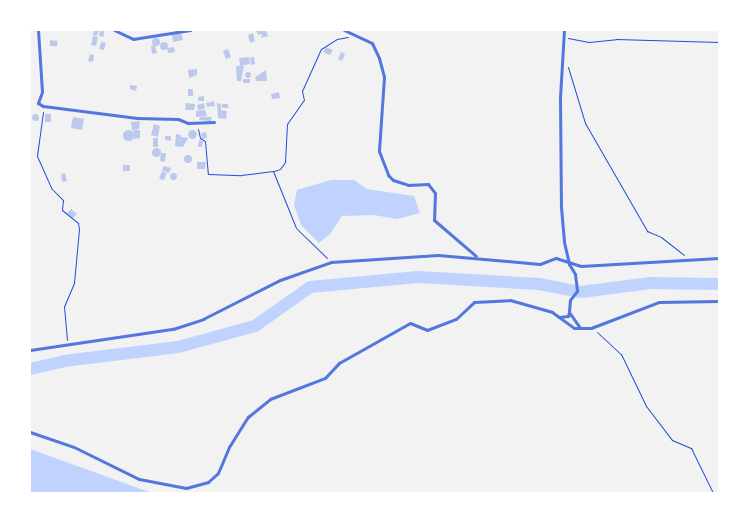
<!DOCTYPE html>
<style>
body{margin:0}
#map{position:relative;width:749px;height:523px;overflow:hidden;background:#f2f2f2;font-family:"PT Sans Narrow",sans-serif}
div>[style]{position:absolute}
.water>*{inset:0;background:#bfd3fe}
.river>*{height:12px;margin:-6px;padding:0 6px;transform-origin:6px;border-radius:6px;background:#bfd3fe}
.building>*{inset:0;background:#bdc9ec}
.round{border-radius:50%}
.path>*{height:1px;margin:-0.5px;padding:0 0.5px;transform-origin:0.5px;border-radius:0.5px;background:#1d4ed8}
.minor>*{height:3px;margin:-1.5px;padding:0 1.5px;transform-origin:1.5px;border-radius:1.5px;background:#5277de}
span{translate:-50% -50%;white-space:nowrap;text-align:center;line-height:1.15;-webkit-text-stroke:5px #fff;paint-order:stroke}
.frame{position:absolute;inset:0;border:31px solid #fff;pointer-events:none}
</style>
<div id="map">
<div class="water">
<i style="clip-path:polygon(331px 180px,354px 180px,367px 189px,414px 196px,420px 213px,397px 219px,374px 215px,342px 216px,330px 234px,319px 243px,301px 225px,294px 205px,297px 190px)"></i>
<i style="clip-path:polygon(30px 449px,152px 493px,30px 492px)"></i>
</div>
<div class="river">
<i style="left:30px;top:369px;width:35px;rotate:-13deg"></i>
<i style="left:64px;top:361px;width:115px;rotate:-7deg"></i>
<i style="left:178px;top:347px;width:80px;rotate:-15.3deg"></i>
<i style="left:255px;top:326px;width:67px;rotate:-35.3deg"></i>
<i style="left:310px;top:287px;width:108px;rotate:-5.3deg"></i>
<i style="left:418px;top:277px;width:121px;rotate:3.3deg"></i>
<i style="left:539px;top:284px;width:43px;rotate:10.8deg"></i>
<i style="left:581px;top:292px;width:70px;rotate:-7.4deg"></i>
<i style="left:650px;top:283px;width:69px;rotate:0.8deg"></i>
</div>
<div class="building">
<i style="clip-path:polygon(94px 30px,99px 30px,97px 36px,93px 35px)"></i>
<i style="clip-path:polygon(100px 30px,105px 30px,103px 37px,99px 36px)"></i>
<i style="clip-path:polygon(256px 30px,266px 31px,268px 36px,261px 38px,262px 34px,258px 35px)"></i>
<i style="clip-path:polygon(181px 33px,183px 40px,173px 42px,172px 35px)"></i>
<i style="clip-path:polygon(253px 33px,255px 41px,250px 43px,248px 35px)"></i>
<i style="clip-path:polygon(93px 36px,98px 37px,96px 46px,91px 45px)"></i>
<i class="round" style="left:152px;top:38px;width:8px;height:8px"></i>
<i style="clip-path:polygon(50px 40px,58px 41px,57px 46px,50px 46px)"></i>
<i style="clip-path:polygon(101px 42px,106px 43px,104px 50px,99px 49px)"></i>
<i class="round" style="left:160px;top:42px;width:8px;height:8px"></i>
<i style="clip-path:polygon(155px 45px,157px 53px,152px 54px,151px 46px)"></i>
<i style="clip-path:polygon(174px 47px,175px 52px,168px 53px,167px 48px)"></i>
<i style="clip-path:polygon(326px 47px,333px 50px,330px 55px,323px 52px)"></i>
<i style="clip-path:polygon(228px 49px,231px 57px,226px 59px,223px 51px)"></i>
<i style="clip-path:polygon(341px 52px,345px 54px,342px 61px,338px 59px)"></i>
<i style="clip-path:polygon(90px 54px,94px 55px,93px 62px,88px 61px)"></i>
<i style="clip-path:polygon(249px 57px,250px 64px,240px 66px,239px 58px)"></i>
<i style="clip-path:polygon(254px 57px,255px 64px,251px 65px,250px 58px)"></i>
<i style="clip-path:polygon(236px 66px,244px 66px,241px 81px,237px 81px)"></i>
<i style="clip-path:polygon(197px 69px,197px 75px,189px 78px,188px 70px)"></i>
<i style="clip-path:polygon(266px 70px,267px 81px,256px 81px,255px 77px)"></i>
<i class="round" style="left:245px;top:72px;width:6px;height:6px"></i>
<i style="clip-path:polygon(243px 79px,250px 79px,250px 83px,243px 83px)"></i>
<i style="clip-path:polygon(130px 85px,137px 86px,136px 91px,130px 89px)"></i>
<i style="clip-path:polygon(188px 89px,193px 89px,193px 96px,188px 96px)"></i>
<i style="clip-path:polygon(279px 92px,280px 98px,272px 99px,271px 94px)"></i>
<i style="clip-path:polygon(204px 96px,204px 101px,198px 101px,198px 97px)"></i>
<i style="clip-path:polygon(214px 101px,215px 106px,207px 107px,206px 103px)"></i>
<i style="clip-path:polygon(186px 103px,195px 104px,194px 110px,185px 110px)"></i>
<i style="clip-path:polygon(204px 103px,205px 109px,198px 110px,197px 105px)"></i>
<i style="clip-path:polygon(217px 103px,221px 104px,221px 110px,227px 111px,226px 119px,218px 118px)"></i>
<i style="clip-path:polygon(222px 104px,228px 104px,228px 108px,222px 108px)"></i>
<i style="clip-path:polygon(205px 110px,207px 116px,196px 117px,196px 111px)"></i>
<i class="round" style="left:31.5px;top:113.5px;width:7px;height:7px"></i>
<i style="clip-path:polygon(45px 114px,51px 114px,51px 122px,45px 122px)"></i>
<i style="clip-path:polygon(73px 117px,84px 119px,82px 130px,71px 128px)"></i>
<i style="clip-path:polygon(200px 117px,212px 117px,211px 121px,199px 120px)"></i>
<i style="clip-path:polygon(140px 121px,139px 129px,132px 130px,131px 122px)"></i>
<i style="clip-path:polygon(154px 124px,160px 126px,158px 137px,151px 135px)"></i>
<i class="round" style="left:187.5px;top:129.5px;width:9px;height:9px"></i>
<i class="round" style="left:122.5px;top:129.5px;width:11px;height:11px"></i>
<i style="clip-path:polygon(133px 130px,140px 130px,140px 138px,134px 139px)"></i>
<i style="clip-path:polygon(206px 132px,207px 138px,202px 139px,201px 133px)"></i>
<i style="clip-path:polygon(176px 134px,181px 135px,180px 143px,181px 137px,188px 138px,183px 147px,175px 146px)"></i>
<i style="clip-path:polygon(165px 136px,171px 136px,171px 141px,165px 140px)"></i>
<i style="clip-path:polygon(153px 138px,158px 138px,158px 147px,153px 147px)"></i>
<i style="clip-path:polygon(199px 140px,203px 141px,202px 147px,198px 147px)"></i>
<i class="round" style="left:151.5px;top:147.5px;width:9px;height:9px"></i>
<i style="clip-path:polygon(161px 153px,166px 153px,165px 162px,160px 161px)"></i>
<i class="round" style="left:184px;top:155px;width:8px;height:8px"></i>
<i style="clip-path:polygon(197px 162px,206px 162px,205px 169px,197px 169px)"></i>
<i style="clip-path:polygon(123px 165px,130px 165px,130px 171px,123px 171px)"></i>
<i style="clip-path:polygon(164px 166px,171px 168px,169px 173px,162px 170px)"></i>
<i style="clip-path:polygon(162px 171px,167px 173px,164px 180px,159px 179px)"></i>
<i class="round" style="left:169.5px;top:172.5px;width:7px;height:7px"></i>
<i style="clip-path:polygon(65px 173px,67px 181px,62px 182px,61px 174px)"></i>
<i style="clip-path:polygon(71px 209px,77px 214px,73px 218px,67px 213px)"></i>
</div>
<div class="path">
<i style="left:568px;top:38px;width:21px;rotate:11deg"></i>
<i style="left:589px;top:42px;width:27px;rotate:-6deg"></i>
<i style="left:616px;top:39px;width:103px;rotate:1.7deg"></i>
<i style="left:568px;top:67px;width:59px;rotate:73.1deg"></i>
<i style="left:585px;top:123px;width:125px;rotate:60.1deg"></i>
<i style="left:647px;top:231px;width:15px;rotate:23deg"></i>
<i style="left:661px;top:237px;width:29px;rotate:38deg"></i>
<i style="left:43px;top:112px;width:44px;rotate:97.8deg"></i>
<i style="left:37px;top:156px;width:36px;rotate:66deg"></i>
<i style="left:52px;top:189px;width:16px;rotate:45deg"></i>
<i style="left:63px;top:200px;width:10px;rotate:96deg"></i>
<i style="left:62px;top:210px;width:21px;rotate:39deg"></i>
<i style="left:78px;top:223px;width:6px;rotate:81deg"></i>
<i style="left:79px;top:229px;width:54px;rotate:95.3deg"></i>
<i style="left:74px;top:283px;width:25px;rotate:113deg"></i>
<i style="left:64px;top:306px;width:34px;rotate:85deg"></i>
<i style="left:198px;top:129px;width:9px;rotate:77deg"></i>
<i style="left:200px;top:138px;width:6px;rotate:31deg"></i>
<i style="left:205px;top:141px;width:33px;rotate:85deg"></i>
<i style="left:208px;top:174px;width:33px;rotate:2deg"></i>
<i style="left:241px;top:175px;width:32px;rotate:-7deg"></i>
<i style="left:273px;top:171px;width:61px;rotate:68deg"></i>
<i style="left:296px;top:228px;width:43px;rotate:44.1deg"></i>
<i style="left:274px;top:171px;width:6px;rotate:-18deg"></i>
<i style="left:280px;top:169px;width:9px;rotate:-54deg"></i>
<i style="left:285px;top:162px;width:38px;rotate:-87deg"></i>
<i style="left:287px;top:124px;width:29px;rotate:-55deg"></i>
<i style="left:304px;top:100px;width:9px;rotate:-103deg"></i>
<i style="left:302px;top:91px;width:46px;rotate:-65.7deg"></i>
<i style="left:321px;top:49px;width:19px;rotate:-32deg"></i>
<i style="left:337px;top:39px;width:11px;rotate:-10deg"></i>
<i style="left:597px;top:332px;width:33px;rotate:43deg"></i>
<i style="left:621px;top:354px;width:58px;rotate:64.3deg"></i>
<i style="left:646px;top:406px;width:43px;rotate:52.6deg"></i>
<i style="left:672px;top:440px;width:21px;rotate:23deg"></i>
<i style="left:691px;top:448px;width:50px;rotate:63.9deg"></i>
</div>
<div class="minor">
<i style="left:38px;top:30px;width:62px;rotate:86.3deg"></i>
<i style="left:42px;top:92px;width:12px;rotate:110deg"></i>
<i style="left:38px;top:103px;width:6px;rotate:31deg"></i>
<i style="left:43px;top:106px;width:95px;rotate:7.3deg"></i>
<i style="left:137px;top:118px;width:41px;rotate:1.4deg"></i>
<i style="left:178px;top:119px;width:11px;rotate:22deg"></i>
<i style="left:188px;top:123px;width:26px;rotate:-2deg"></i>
<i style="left:114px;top:30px;width:21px;rotate:25deg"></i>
<i style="left:133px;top:39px;width:58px;rotate:-9deg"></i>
<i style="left:344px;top:30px;width:31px;rotate:25deg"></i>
<i style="left:372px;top:43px;width:17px;rotate:65deg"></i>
<i style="left:379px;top:58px;width:20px;rotate:75deg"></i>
<i style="left:384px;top:77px;width:74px;rotate:93.9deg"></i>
<i style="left:379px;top:151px;width:26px;rotate:69deg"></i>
<i style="left:388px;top:175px;width:7px;rotate:45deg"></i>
<i style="left:393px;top:180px;width:16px;rotate:18deg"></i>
<i style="left:408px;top:185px;width:20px;rotate:-3deg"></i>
<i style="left:428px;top:184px;width:11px;rotate:52deg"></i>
<i style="left:435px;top:193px;width:27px;rotate:92deg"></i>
<i style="left:434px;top:220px;width:55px;rotate:40.6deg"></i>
<i style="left:564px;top:30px;width:68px;rotate:93.4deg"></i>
<i style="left:560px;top:98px;width:109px;rotate:89.5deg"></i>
<i style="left:561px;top:207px;width:35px;rotate:85deg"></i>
<i style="left:564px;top:242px;width:23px;rotate:77deg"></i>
<i style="left:569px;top:264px;width:12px;rotate:59deg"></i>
<i style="left:575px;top:274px;width:17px;rotate:83deg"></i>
<i style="left:577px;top:291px;width:11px;rotate:128deg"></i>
<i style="left:570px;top:300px;width:12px;rotate:95deg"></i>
<i style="left:569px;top:312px;width:19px;rotate:55deg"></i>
<i style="left:559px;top:317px;width:9px;rotate:-6deg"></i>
<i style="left:568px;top:316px;width:4px;rotate:-76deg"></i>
<i style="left:30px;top:350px;width:145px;rotate:-8.4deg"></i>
<i style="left:173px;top:329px;width:32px;rotate:-18deg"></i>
<i style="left:203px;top:319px;width:86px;rotate:-26.9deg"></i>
<i style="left:280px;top:280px;width:54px;rotate:-19.4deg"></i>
<i style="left:331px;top:262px;width:107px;rotate:-3.7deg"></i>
<i style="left:438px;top:255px;width:102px;rotate:5deg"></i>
<i style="left:540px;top:264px;width:17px;rotate:-21deg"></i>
<i style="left:556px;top:258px;width:26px;rotate:18deg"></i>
<i style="left:581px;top:266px;width:138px;rotate:-3.3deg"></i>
<i style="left:30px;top:432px;width:46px;rotate:18.8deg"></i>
<i style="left:74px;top:447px;width:72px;rotate:26.2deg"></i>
<i style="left:139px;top:479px;width:48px;rotate:10.8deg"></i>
<i style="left:186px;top:488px;width:23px;rotate:-15deg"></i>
<i style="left:208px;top:482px;width:13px;rotate:-42deg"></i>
<i style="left:218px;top:473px;width:28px;rotate:-67deg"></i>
<i style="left:229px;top:447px;width:36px;rotate:-58deg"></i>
<i style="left:248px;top:417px;width:28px;rotate:-39deg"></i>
<i style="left:270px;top:399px;width:59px;rotate:-20.9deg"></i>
<i style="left:325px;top:378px;width:21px;rotate:-47deg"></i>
<i style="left:339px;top:363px;width:81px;rotate:-29.4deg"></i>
<i style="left:410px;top:323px;width:18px;rotate:22deg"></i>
<i style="left:427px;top:330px;width:31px;rotate:-21deg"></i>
<i style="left:456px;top:319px;width:25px;rotate:-43deg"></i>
<i style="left:474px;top:302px;width:36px;rotate:-3deg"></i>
<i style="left:510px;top:300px;width:44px;rotate:15.9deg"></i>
<i style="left:552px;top:312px;width:27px;rotate:36deg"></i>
<i style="left:574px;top:328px;width:17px"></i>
<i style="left:591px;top:328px;width:73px;rotate:-20.9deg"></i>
<i style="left:659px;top:302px;width:60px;rotate:-1deg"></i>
</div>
<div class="frame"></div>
</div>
